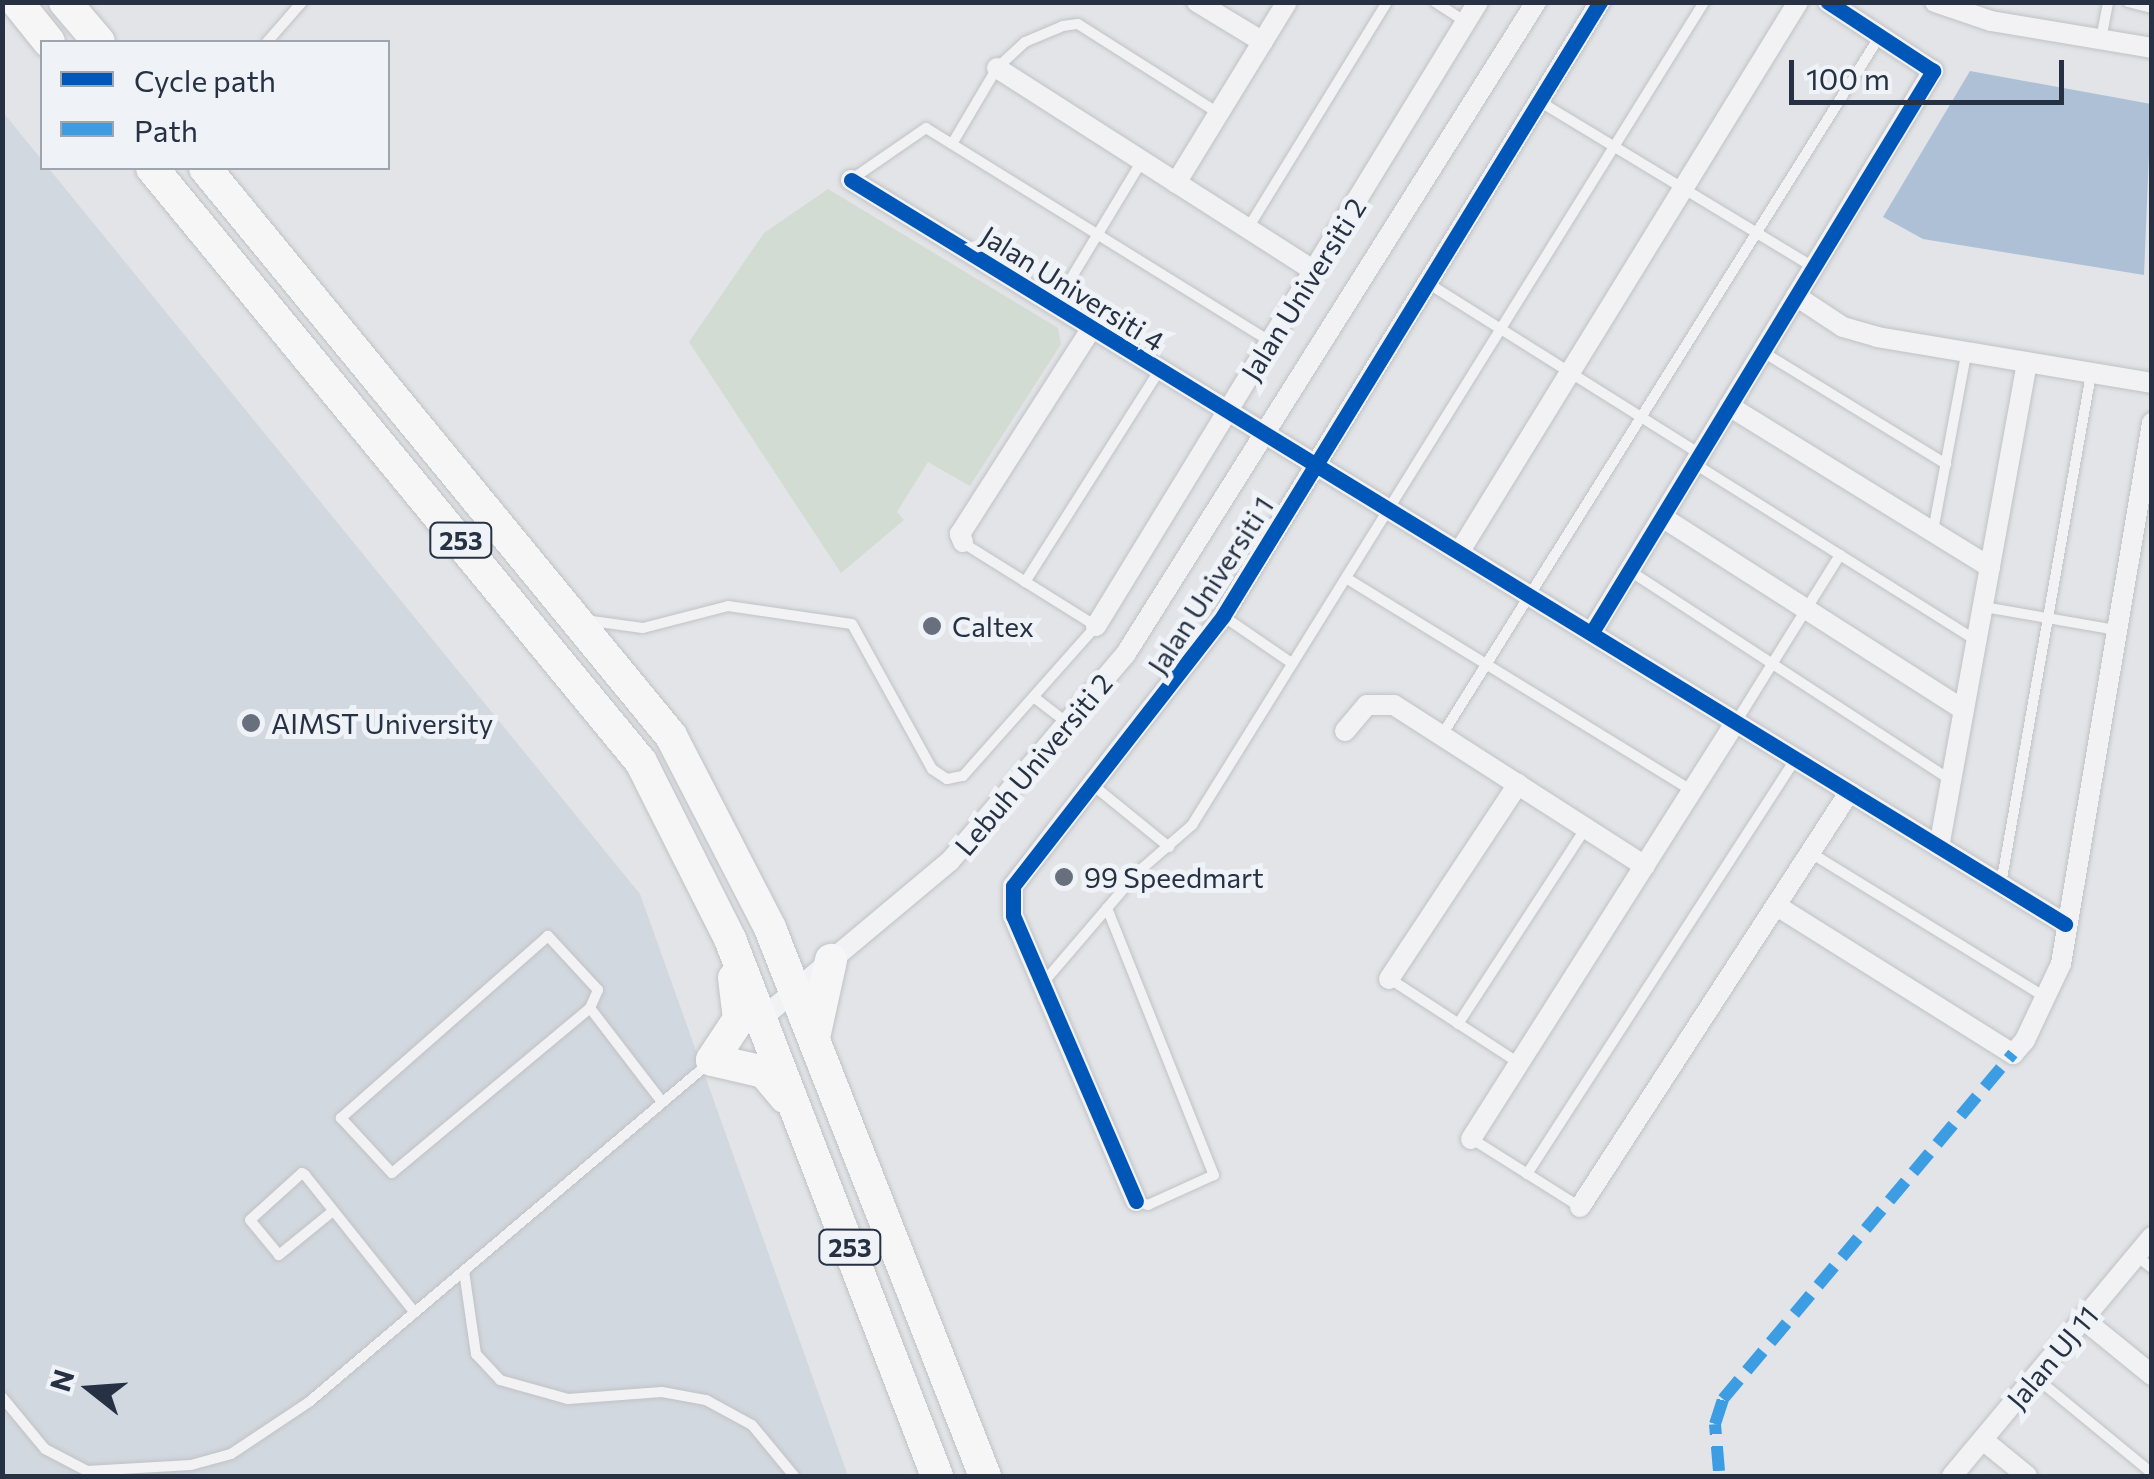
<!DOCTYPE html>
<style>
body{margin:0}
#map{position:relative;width:2154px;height:1479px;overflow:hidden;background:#e2e4e7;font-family:Commissioner,sans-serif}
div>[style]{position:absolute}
.built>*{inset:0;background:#d2d8df}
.green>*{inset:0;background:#d2dcd2}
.water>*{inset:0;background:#adc0d6}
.roads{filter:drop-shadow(0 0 2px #c0c2c5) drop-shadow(0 0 2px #c0c2c5)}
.lane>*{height:10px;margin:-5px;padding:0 5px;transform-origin:5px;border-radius:5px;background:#f2f2f4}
.street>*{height:20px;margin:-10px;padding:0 10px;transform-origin:10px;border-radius:10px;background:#f2f2f4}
.primary>*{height:32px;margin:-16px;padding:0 16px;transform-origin:16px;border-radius:16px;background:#f6f6f7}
.quiet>*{height:12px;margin-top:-6px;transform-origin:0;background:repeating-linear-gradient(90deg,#3c9de3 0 25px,transparent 0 37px)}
.cycleway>*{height:15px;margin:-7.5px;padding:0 7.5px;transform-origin:7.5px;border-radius:7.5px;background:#0057b8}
.dots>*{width:28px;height:28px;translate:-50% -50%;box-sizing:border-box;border:5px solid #eff3f7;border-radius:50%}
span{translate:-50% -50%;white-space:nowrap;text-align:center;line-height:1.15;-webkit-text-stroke:10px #eff3f7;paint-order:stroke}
.shield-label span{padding:2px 8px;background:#eff3f7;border:2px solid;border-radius:8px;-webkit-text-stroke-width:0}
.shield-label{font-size:25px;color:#263144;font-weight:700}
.street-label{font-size:28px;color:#263144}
.poi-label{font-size:28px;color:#263144}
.left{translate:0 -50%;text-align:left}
.frame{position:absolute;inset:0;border:5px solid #263144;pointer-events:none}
.legend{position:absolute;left:40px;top:40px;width:350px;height:130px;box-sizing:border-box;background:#eff3f7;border:2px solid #9fa5af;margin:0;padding:12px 18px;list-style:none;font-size:30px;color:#263144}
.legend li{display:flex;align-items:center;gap:20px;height:50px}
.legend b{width:50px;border:2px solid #9fa5af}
.north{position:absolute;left:40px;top:1339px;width:100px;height:100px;-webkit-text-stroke:8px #eff3f7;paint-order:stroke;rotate:287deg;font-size:28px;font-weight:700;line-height:40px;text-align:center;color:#263144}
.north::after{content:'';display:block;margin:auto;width:35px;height:45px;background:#263144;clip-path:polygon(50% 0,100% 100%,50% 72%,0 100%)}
.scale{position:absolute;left:1789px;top:60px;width:275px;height:45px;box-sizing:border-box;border:5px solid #263144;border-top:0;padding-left:12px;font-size:30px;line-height:35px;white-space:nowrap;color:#263144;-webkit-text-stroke:8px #eff3f7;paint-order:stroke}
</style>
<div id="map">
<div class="built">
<i style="clip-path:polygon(2px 111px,640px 894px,848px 1476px,3px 1476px)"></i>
</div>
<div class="green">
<i style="clip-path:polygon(828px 189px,1058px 328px,1061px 344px,970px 486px,928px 462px,897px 512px,904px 520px,841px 573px,689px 342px,764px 233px)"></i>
</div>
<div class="water">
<i style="clip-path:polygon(1970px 71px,2151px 104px,2144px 275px,1923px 239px,1883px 217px)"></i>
</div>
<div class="roads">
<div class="lane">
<i style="left:1435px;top:2px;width:37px;rotate:33deg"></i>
<i style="left:2128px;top:2px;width:25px;rotate:14deg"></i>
<i style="left:2101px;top:39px;width:38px;rotate:-79deg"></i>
<i style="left:267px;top:42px;width:53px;rotate:-48.8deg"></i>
<i style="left:1539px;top:101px;width:320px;rotate:31.2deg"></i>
<i style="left:952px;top:144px;width:88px;rotate:-59.4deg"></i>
<i style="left:997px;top:68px;width:38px;rotate:-43deg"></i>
<i style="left:1025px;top:42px;width:41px;rotate:-22.8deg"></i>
<i style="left:1063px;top:26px;width:15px;rotate:-8deg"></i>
<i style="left:1078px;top:24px;width:166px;rotate:32.4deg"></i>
<i style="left:852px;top:179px;width:90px;rotate:-34.6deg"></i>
<i style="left:926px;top:128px;width:405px;rotate:31.8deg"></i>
<i style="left:1248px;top:228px;width:265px;rotate:-58.4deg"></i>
<i style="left:1429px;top:284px;width:320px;rotate:32.1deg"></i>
<i style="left:1055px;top:305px;width:168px;rotate:-58.9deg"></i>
<i style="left:1763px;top:352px;width:215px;rotate:31.5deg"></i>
<i style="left:1695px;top:464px;width:333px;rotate:32.1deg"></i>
<i style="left:1933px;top:531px;width:179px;rotate:-79.4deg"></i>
<i style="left:1630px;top:571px;width:383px;rotate:33.1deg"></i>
<i style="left:1346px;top:578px;width:406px;rotate:31.6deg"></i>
<i style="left:1025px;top:582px;width:250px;rotate:-57.6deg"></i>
<i style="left:1984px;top:607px;width:134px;rotate:9.9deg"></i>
<i style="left:1223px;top:616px;width:81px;rotate:34.5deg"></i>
<i style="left:592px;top:621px;width:51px;rotate:7.8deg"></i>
<i style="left:643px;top:628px;width:88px;rotate:-14.5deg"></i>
<i style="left:728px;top:606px;width:125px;rotate:8.3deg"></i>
<i style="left:852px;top:624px;width:166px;rotate:61.1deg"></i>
<i style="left:932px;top:769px;width:18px;rotate:34deg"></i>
<i style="left:947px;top:779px;width:16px;rotate:-11deg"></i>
<i style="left:963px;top:776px;width:200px;rotate:-48.4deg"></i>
<i style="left:1096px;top:626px;width:157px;rotate:-148deg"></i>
<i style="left:1035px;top:698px;width:44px;rotate:37.6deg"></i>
<i style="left:1736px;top:722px;width:197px;rotate:-58.1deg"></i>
<i style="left:1442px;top:735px;width:827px;rotate:-57.94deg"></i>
<i style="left:1094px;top:786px;width:97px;rotate:39.1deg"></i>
<i style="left:1811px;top:853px;width:275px;rotate:31.6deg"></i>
<i style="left:2001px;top:884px;width:518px;rotate:-79.99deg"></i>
<i style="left:1107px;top:908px;width:288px;rotate:68.2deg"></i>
<i style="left:1214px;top:1175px;width:72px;rotate:155.6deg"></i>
<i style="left:1148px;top:1205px;width:13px;rotate:-162deg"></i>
<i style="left:1390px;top:979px;width:154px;rotate:33.1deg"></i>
<i style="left:1043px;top:983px;width:146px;rotate:-49.4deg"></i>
<i style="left:1138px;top:872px;width:72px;rotate:-41deg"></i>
<i style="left:1192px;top:825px;width:969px;rotate:-58.11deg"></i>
<i style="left:590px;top:1008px;width:20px;rotate:-66deg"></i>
<i style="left:598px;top:990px;width:74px;rotate:-132.8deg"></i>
<i style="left:548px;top:936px;width:276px;rotate:138.7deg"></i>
<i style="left:341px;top:1118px;width:75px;rotate:47.2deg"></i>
<i style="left:392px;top:1173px;width:258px;rotate:-39.8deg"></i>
<i style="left:590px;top:1008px;width:118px;rotate:52.5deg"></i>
<i style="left:1458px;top:1024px;width:234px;rotate:-56.9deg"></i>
<i style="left:1472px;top:1139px;width:128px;rotate:32.2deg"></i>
<i style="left:1527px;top:1174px;width:494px;rotate:-57.1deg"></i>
<i style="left:333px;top:1211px;width:70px;rotate:140.8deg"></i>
<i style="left:279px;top:1255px;width:45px;rotate:-129.6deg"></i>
<i style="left:250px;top:1220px;width:70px;rotate:-42.1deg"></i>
<i style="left:302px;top:1173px;width:4px;rotate:34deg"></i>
<i style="left:305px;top:1175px;width:176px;rotate:51.4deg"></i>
<i style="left:2134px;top:1254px;width:23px;rotate:38deg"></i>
<i style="left:464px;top:1271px;width:84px;rotate:81.8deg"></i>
<i style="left:476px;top:1354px;width:35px;rotate:47deg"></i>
<i style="left:500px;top:1380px;width:71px;rotate:15.6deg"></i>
<i style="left:568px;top:1399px;width:94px;rotate:-4.3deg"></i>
<i style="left:662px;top:1392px;width:45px;rotate:10.3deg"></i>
<i style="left:706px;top:1400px;width:52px;rotate:28.5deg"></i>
<i style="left:752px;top:1425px;width:66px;rotate:50.5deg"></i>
<i style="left:2035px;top:1377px;width:151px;rotate:39.4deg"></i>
<i style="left:2px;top:1397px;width:67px;rotate:50.4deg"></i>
<i style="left:45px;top:1449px;width:47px;rotate:27.6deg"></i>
<i style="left:87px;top:1471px;width:104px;rotate:-3.3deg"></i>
<i style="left:191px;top:1465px;width:41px;rotate:-15.4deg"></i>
<i style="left:231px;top:1454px;width:94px;rotate:-33.7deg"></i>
<i style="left:309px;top:1402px;width:524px;rotate:-40.28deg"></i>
</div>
<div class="street">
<i style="left:1197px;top:2px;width:77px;rotate:31.2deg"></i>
<i style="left:1935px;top:2px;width:59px;rotate:18.7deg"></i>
<i style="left:1991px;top:21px;width:163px;rotate:9.5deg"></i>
<i style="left:997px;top:68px;width:376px;rotate:32.6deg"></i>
<i style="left:851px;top:180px;width:1424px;rotate:31.5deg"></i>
<i style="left:1176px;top:183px;width:212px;rotate:-58.5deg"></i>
<i style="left:1796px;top:296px;width:56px;rotate:33.4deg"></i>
<i style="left:1843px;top:327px;width:35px;rotate:16deg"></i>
<i style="left:1877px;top:337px;width:279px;rotate:9.5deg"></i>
<i style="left:1729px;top:406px;width:307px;rotate:31.7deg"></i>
<i style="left:1662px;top:517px;width:358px;rotate:32.6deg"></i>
<i style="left:963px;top:542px;width:9px;rotate:-111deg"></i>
<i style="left:960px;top:534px;width:243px;rotate:-57.4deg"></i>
<i style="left:1460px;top:551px;width:645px;rotate:-58.38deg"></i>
<i style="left:1096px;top:626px;width:732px;rotate:-58.53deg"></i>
<i style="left:1592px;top:632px;width:657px;rotate:-58.71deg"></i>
<i style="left:1933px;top:71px;width:126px;rotate:-146.7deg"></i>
<i style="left:1345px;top:731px;width:34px;rotate:-50deg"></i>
<i style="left:1367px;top:705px;width:27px"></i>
<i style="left:1394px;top:705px;width:298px;rotate:32.7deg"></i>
<i style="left:1939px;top:847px;width:490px;rotate:-79.7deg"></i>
<i style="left:1777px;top:906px;width:279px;rotate:32.1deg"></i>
<i style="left:2013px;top:1054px;width:18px;rotate:-49deg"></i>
<i style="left:2025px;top:1040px;width:84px;rotate:-64.7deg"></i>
<i style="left:2061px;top:964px;width:549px;rotate:-80.45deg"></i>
<i style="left:1389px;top:979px;width:234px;rotate:-56.5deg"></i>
<i style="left:761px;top:1019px;width:246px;rotate:-39.9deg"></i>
<i style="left:950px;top:861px;width:270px;rotate:-49.7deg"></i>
<i style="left:1125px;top:655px;width:772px;rotate:-57.81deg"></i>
<i style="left:1471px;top:1139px;width:494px;rotate:-57.6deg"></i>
<i style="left:1136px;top:1201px;width:310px;rotate:-113.3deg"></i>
<i style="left:1013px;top:916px;width:30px;rotate:-90deg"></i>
<i style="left:1013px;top:886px;width:342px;rotate:-52.1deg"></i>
<i style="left:1223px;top:616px;width:721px;rotate:-58.45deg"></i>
<i style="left:1580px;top:1207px;width:495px;rotate:-57deg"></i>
<i style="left:2083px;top:1319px;width:89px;rotate:39.1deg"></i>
<i style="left:1983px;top:1440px;width:57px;rotate:39.3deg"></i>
<i style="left:1952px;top:1476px;width:312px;rotate:-50.1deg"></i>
</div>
<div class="primary">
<i style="left:17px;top:2px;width:51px;rotate:51.3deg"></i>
<i style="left:65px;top:2px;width:52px;rotate:49.6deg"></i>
<i style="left:152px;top:168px;width:769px;rotate:50.54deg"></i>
<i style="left:641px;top:762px;width:198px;rotate:63.3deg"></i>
<i style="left:730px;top:939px;width:576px;rotate:68.92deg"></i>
<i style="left:205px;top:168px;width:735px;rotate:50.63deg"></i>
<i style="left:671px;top:736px;width:216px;rotate:62.7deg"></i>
<i style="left:770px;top:928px;width:589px;rotate:68.58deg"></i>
<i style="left:734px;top:978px;width:41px;rotate:83deg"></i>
<i style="left:739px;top:1019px;width:49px;rotate:123.4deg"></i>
<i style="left:712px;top:1060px;width:53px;rotate:13deg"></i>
<i style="left:764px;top:1072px;width:33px;rotate:50deg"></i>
<i style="left:815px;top:1033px;width:75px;rotate:-77.6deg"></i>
</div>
</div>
<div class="quiet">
<i style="left:1719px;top:1471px;width:47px;rotate:-94.9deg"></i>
<i style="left:1715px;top:1424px;width:26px;rotate:-72deg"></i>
<i style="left:1723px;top:1399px;width:451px;rotate:-50deg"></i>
</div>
<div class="cycleway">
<i style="left:851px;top:180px;width:1424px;rotate:31.5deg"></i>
<i style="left:1592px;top:632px;width:657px;rotate:-58.71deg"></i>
<i style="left:1933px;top:71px;width:126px;rotate:-146.7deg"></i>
<i style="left:1136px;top:1201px;width:310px;rotate:-113.3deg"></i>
<i style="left:1013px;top:916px;width:30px;rotate:-90deg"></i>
<i style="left:1013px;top:886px;width:342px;rotate:-52.1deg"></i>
<i style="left:1223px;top:616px;width:721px;rotate:-58.45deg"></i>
</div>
<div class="dots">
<i style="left:932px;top:626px;background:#68707d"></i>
<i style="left:251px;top:723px;background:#68707d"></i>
<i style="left:1064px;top:877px;background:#68707d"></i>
</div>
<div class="shield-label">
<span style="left:461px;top:540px">253</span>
<span style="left:850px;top:1247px">253</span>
</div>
<div class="street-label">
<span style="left:1073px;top:288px;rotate:32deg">Jalan Universiti 4</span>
<span style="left:1303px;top:289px;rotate:-58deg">Jalan Universiti 2</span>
<span style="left:1210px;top:585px;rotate:-57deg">Jalan Universiti 1</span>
<span style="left:1033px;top:764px;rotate:-50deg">Lebuh Universiti 2</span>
<span style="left:2052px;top:1357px;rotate:-50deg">Jalan UJ 11</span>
</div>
<div class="poi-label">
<span class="left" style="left:952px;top:626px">Caltex</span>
<span class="left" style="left:271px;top:723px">AIMST University</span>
<span class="left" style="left:1084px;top:877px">99 Speedmart</span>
</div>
<div class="frame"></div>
<ul class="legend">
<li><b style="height:12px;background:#0057b8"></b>Cycle path</li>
<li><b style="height:12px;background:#3c9de3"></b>Path</li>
</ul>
<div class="north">N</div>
<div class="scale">100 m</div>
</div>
